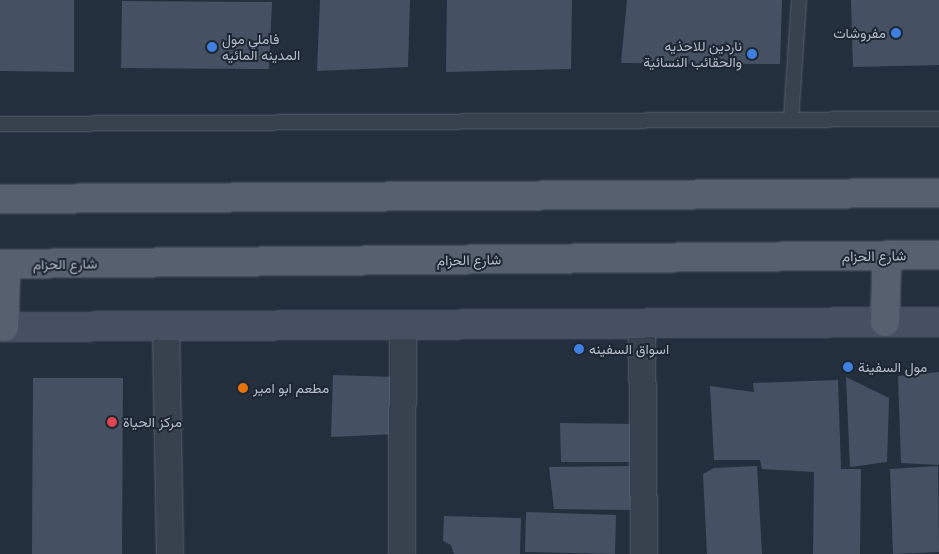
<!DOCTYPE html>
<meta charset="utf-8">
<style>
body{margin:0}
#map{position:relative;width:939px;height:554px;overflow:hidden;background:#242f3e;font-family:Raleway,Vazirmatn,sans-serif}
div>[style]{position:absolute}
.building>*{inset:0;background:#455162}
.roads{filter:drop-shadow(0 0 1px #565f6c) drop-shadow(0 0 1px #565f6c)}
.service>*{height:14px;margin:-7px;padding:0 7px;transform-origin:7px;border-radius:7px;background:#38414e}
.minor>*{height:26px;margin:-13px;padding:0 13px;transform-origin:13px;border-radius:13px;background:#38414e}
.secondary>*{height:28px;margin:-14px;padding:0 14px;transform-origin:14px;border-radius:14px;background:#465061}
.primary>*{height:28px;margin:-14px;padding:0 14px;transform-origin:14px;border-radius:14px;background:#56606e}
.dots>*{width:14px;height:14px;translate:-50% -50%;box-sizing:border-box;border:2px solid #1d2633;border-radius:50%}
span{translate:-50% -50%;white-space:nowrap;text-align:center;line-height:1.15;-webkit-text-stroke:4px #1d2633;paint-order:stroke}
.poi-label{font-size:14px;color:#b4bcc9}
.right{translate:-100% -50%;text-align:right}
.left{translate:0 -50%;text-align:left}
.street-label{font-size:14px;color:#b4bcc9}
</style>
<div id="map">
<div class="building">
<i style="clip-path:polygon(0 0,74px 0,74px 72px,0 71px)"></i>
<i style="clip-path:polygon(320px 0,410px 0,408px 67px,317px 71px)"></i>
<i style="clip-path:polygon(447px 0,572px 0,571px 69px,446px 72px)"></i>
<i style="clip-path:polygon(627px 0,782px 0,780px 64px,621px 63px)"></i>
<i style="clip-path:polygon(851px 0,939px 0,939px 65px,853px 67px)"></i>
<i style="clip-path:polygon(122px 1px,272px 2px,269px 69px,121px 68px)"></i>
<i style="clip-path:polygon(939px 372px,939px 465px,901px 463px,898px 376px)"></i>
<i style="clip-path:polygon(333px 375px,395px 377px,396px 434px,331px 437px)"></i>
<i style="clip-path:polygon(846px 377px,889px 398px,887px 462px,850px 467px)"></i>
<i style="clip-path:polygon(33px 378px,123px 378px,122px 554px,32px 554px)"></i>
<i style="clip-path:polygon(838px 380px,841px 469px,861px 469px,860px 554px,813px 554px,814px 472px,762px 469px,760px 460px,714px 460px,710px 386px,754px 392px,753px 383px)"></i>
<i style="clip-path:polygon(560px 423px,634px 424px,634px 462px,561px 462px)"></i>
<i style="clip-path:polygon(632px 466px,630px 510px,554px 509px,549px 467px)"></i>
<i style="clip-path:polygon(757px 466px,762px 554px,707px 554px,703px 474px,714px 468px)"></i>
<i style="clip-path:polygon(938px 466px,939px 552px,893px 554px,890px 469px)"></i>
<i style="clip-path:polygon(526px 512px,616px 515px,615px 554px,525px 552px)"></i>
<i style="clip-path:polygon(444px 516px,521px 518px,520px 554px,454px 554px,451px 545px,443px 541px)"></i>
</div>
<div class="roads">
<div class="service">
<i style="left:791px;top:120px;width:120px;rotate:-86.2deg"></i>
<i style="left:0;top:124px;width:939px;rotate:-0.31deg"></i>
</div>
<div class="minor">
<i style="left:642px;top:323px;width:231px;rotate:89.5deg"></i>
<i style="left:166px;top:326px;width:228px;rotate:89deg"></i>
<i style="left:402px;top:554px;width:230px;rotate:-89.8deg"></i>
</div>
<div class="secondary">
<i style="left:0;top:327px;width:939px;rotate:-0.31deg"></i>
</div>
<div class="primary">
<i style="left:0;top:199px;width:939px;rotate:-0.37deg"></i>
<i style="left:0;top:264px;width:939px;rotate:-0.55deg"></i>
<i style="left:885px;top:322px;width:66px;rotate:-88.3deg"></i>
<i style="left:4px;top:327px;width:63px;rotate:-88.2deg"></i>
</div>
</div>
<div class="dots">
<i style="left:896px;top:33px;background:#3f7fe0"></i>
<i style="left:212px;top:47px;background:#3f7fe0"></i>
<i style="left:752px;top:54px;background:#3f7fe0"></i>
<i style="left:579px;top:349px;background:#3f7fe0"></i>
<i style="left:848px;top:367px;background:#3f7fe0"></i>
<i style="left:243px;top:388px;background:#e8710a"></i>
<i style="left:112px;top:422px;background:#e0444e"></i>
</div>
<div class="poi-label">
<span class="right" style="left:886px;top:33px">مفروشات</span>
<span class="left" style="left:222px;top:47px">فاملي مول<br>المدينه المائيه</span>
<span class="right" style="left:742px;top:54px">ناردين للاحذيه<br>والحقائب النسائية</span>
<span class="left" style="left:589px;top:349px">اسواق السفينه</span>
<span class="left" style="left:858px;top:367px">مول السفينة</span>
<span class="left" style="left:253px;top:388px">مطعم ابو امير</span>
<span class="left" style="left:123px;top:422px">مركز الحياة</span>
</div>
<div class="street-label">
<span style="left:874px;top:256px;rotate:-1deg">شارع الحزام</span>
<span style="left:469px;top:260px;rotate:-1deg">شارع الحزام</span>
<span style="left:65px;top:264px;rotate:-1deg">شارع الحزام</span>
</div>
</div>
